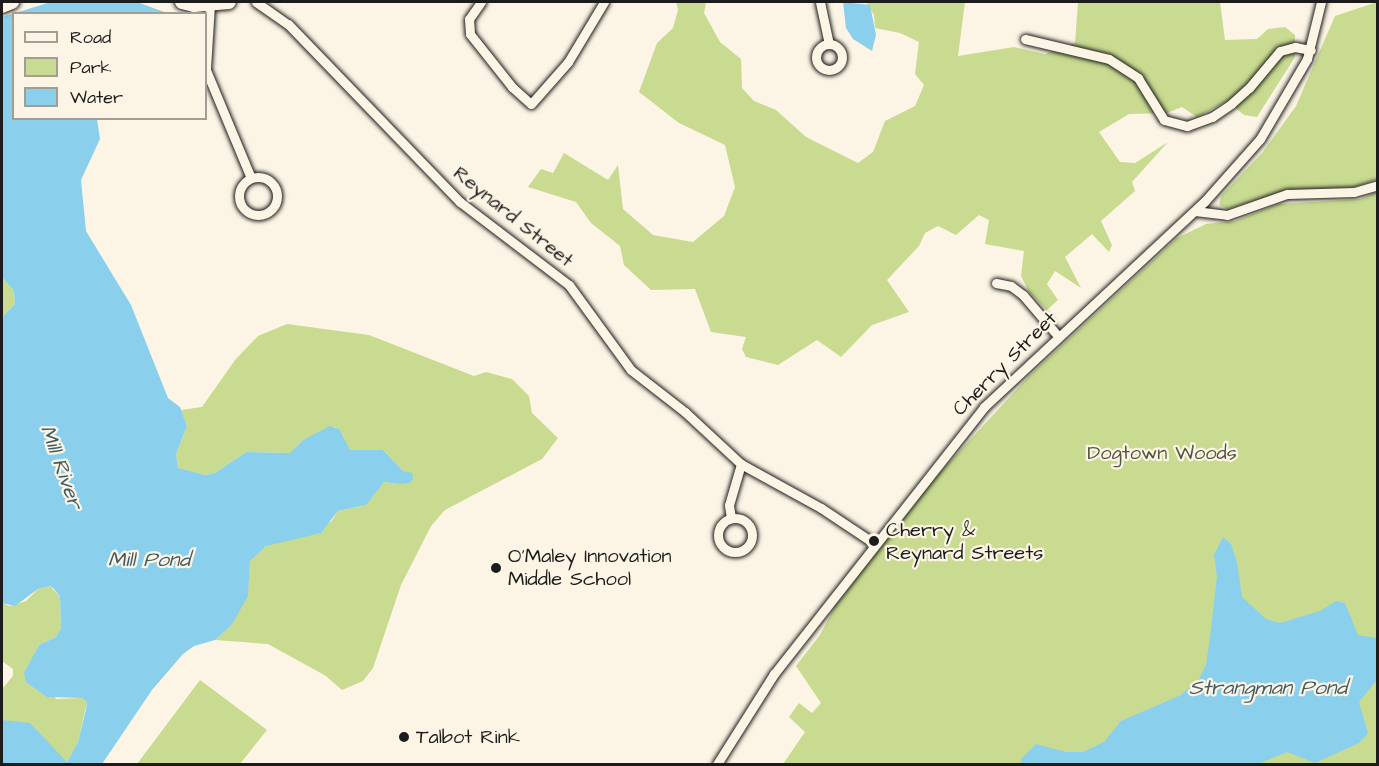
<!DOCTYPE html>
<style>
body{margin:0}
#map{position:relative;width:1379px;height:766px;overflow:hidden;background:#fcf5e5;font-family:"Architects Daughter",sans-serif}
div>[style]{position:absolute}
.green>*{inset:0;background:#c8db90}
.water>*{inset:0;background:#8ad0ec}
.roads{filter:drop-shadow(0 0 2px #1c1c1c) drop-shadow(0 0 2px #1c1c1c)}
.street>*{height:9px;margin:-4.5px;padding:0 4.5px;transform-origin:4.5px;border-radius:4.5px;background:#fcf5e5}
.street>.ring{margin:-4.5px;padding:0;box-sizing:content-box;background:none;border:9px solid #fcf5e5;border-radius:50%}
.secondary>*{height:14px;margin:-7px;padding:0 7px;transform-origin:7px;border-radius:7px;background:#fcf5e5}
.dots>*{width:16px;height:16px;translate:-50% -50%;box-sizing:border-box;border:3px solid #fcf5e5;border-radius:50%}
span{translate:-50% -50%;white-space:nowrap;text-align:center;line-height:1.15;-webkit-text-stroke:4.5px #fcf5e5;paint-order:stroke}
.street-label{font-size:20px;color:#1c1c1c}
.park-label{font-size:20px;color:#50553f}
.poi-label{font-size:20px;color:#1c1c1c}
.left{translate:0 -50%;text-align:left}
.water-label{font-size:21px;color:#425b65;font-style:italic}
.frame{position:absolute;inset:0;border:3px solid #1c1c1c;pointer-events:none}
.legend{position:absolute;left:12px;top:12px;width:195px;height:108px;box-sizing:border-box;background:#fcf5e5;border:2px solid #a29e95;margin:0;padding:8px 10px;list-style:none;font-size:18px;color:#1c1c1c}
.legend li{display:flex;align-items:center;gap:12px;height:30px}
.legend b{width:30px;border:2px solid #a29e95}
</style>
<div id="map">
<div class="green">
<i style="clip-path:polygon(676px 2px,706px 2px,704px 13px,720px 42px,741px 59px,742px 88px,754px 101px,776px 110px,806px 137px,858px 163px,873px 152px,885px 121px,915px 106px,924px 85px,915px 74px,919px 42px,900px 33px,875px 28px,874px 15px,866px 2px,965px 2px,958px 56px,1014px 47px,1045px 54px,1075px 43px,1078px 2px,1220px 2px,1225px 40px,1257px 39px,1268px 29px,1285px 27px,1295px 35px,1295px 57px,1257px 117px,1244px 115px,1227px 101px,1197px 117px,1182px 107px,1167px 113px,1129px 114px,1099px 132px,1120px 162px,1135px 163px,1168px 142px,1132px 182px,1135px 191px,1101px 221px,1112px 245px,1109px 252px,1092px 234px,1065px 257px,1081px 288px,1055px 271px,1047px 284px,1058px 300px,1047px 310px,1029px 292px,1021px 276px,1024px 251px,985px 244px,989px 220px,979px 215px,956px 235px,938px 226px,925px 233px,919px 246px,887px 280px,909px 312px,872px 325px,841px 357px,817px 340px,778px 365px,746px 357px,742px 349px,746px 337px,711px 332px,695px 289px,651px 290px,624px 265px,620px 246px,591px 223px,576px 202px,528px 187px,541px 169px,553px 173px,564px 153px,608px 180px,618px 165px,623px 209px,653px 235px,693px 242px,724px 216px,735px 187px,725px 145px,679px 123px,639px 92px,657px 43px,673px 28px,678px 10px)"></i>
<i style="clip-path:polygon(1377px 2px,1377px 179px,1355px 187px,1281px 192px,1228px 209px,1219px 205px,1221px 196px,1262px 153px,1296px 106px,1335px 16px)"></i>
<i style="clip-path:polygon(1377px 192px,1377px 764px,783px 764px,805px 732px,789px 717px,799px 703px,812px 713px,821px 703px,796px 666px,820px 635px,835px 606px,932px 481px,1029px 376px,1177px 238px,1206px 224px,1235px 221px,1279px 204px,1360px 199px)"></i>
<i style="clip-path:polygon(2px 277px,14px 291px,15px 304px,2px 317px)"></i>
<i style="clip-path:polygon(287px 324px,369px 335px,474px 376px,486px 372px,512px 379px,529px 396px,532px 413px,558px 438px,542px 459px,445px 510px,431px 526px,401px 585px,373px 668px,363px 681px,342px 690px,326px 676px,268px 644px,215px 640px,231px 626px,248px 587px,250px 560px,266px 546px,331px 522px,338px 511px,362px 506px,384px 482px,399px 484px,403px 471px,383px 450px,350px 450px,335px 427px,303px 440px,291px 453px,246px 452px,215px 473px,205px 475px,178px 469px,176px 454px,187px 426px,181px 410px,202px 407px,235px 360px,258px 336px)"></i>
<i style="clip-path:polygon(50px 586px,60px 597px,61px 628px,56px 637px,39px 645px,32px 660px,56px 699px,82px 698px,87px 702px,78px 742px,67px 762px,51px 748px,2px 720px,2px 689px,13px 676px,13px 669px,2px 661px,2px 603px,10px 606px,26px 601px,38px 589px)"></i>
<i style="clip-path:polygon(200px 680px,267px 730px,240px 764px,137px 764px)"></i>
</div>
<div class="water">
<i style="clip-path:polygon(51px 2px,137px 2px,167px 13px,14px 14px,14px 118px,97px 119px,100px 139px,81px 180px,86px 231px,131px 305px,168px 398px,180px 407px,187px 426px,176px 454px,178px 468px,205px 475px,215px 473px,246px 452px,290px 453px,303px 440px,330px 426px,339px 429px,350px 450px,383px 450px,403px 471px,412px 473px,413px 479px,410px 483px,399px 484px,384px 482px,366px 505px,338px 511px,321px 533px,266px 546px,250px 561px,248px 596px,231px 626px,215px 640px,194px 646px,183px 654px,152px 690px,102px 764px,2px 764px,2px 720px,30px 723px,67px 762px,78px 742px,86px 709px,87px 702px,82px 698px,47px 697px,26px 682px,24px 673px,39px 645px,56px 637px,61px 628px,60px 597px,54px 589px,50px 586px,38px 589px,15px 606px,2px 603px,2px 317px,15px 304px,14px 291px,2px 277px,2px 17px)"></i>
<i style="clip-path:polygon(843px 2px,870px 5px,876px 35px,872px 51px,853px 39px,846px 28px)"></i>
<i style="clip-path:polygon(1223px 537px,1231px 544px,1237px 562px,1242px 597px,1266px 619px,1280px 623px,1320px 611px,1336px 601px,1345px 603px,1358px 635px,1377px 638px,1377px 680px,1359px 702px,1368px 733px,1359px 743px,1315px 763px,1287px 752px,1258px 764px,1021px 764px,1021px 759px,1036px 744px,1066px 752px,1083px 752px,1104px 742px,1121px 721px,1181px 695px,1199px 679px,1206px 665px,1210px 637px,1217px 576px,1214px 555px)"></i>
</div>
<div class="roads">
<div class="street">
<i style="left:256px;top:2px;width:39px;rotate:35deg"></i>
<i style="left:288px;top:24px;width:248px;rotate:46deg"></i>
<i style="left:460px;top:202px;width:137px;rotate:37.3deg"></i>
<i style="left:569px;top:285px;width:105px;rotate:53.9deg"></i>
<i style="left:631px;top:370px;width:68px;rotate:37.9deg"></i>
<i style="left:685px;top:412px;width:76px;rotate:42.9deg"></i>
<i style="left:741px;top:464px;width:91px;rotate:28.8deg"></i>
<i style="left:821px;top:508px;width:65px;rotate:33.7deg"></i>
<i style="left:481px;top:2px;width:21px;rotate:125deg"></i>
<i style="left:469px;top:19px;width:15px;rotate:86deg"></i>
<i style="left:470px;top:34px;width:68px;rotate:51.6deg"></i>
<i style="left:512px;top:87px;width:25px;rotate:42deg"></i>
<i style="left:531px;top:104px;width:56px;rotate:-48.6deg"></i>
<i style="left:568px;top:62px;width:70px;rotate:-59deg"></i>
<i style="left:820px;top:2px;width:40px;rotate:78deg"></i>
<i style="left:1025px;top:39px;width:86px;rotate:13.4deg"></i>
<i style="left:1109px;top:59px;width:35px;rotate:33deg"></i>
<i style="left:1138px;top:78px;width:49px;rotate:58.2deg"></i>
<i style="left:1164px;top:120px;width:24px;rotate:15deg"></i>
<i style="left:1187px;top:126px;width:27px;rotate:-20deg"></i>
<i style="left:1212px;top:117px;width:23px;rotate:-34deg"></i>
<i style="left:1231px;top:104px;width:24px;rotate:-42deg"></i>
<i style="left:1249px;top:88px;width:48px;rotate:-50deg"></i>
<i style="left:1280px;top:51px;width:16px;rotate:-15deg"></i>
<i style="left:1295px;top:47px;width:16px;rotate:11deg"></i>
<i class="ring" style="left:816px;top:44px;width:17px;height:17px"></i>
<i style="left:206px;top:68px;width:63px;rotate:-86.4deg"></i>
<i style="left:206px;top:70px;width:117px;rotate:67.4deg"></i>
<i class="ring" style="left:239px;top:177px;width:29px;height:29px"></i>
<i style="left:1195px;top:211px;width:32px;rotate:7deg"></i>
<i style="left:1227px;top:215px;width:64px;rotate:-19.3deg"></i>
<i style="left:1287px;top:194px;width:67px;rotate:-1.7deg"></i>
<i style="left:1354px;top:192px;width:25px;rotate:-16deg"></i>
<i style="left:996px;top:283px;width:15px;rotate:11deg"></i>
<i style="left:1011px;top:286px;width:15px;rotate:37deg"></i>
<i style="left:1023px;top:295px;width:54px;rotate:49.5deg"></i>
<i style="left:731px;top:518px;width:13px;rotate:-99deg"></i>
<i style="left:729px;top:505px;width:43px;rotate:-73.7deg"></i>
<i class="ring" style="left:718px;top:518px;width:25px;height:25px"></i>
<i style="left:717px;top:764px;width:107px;rotate:-57.7deg"></i>
<i style="left:774px;top:674px;width:340px;rotate:-51.8deg"></i>
<i style="left:984px;top:407px;width:301px;rotate:-43deg"></i>
<i style="left:1204px;top:202px;width:84px;rotate:-48.4deg"></i>
<i style="left:1260px;top:139px;width:93px;rotate:-59.6deg"></i>
<i style="left:1307px;top:59px;width:59px;rotate:-76.2deg"></i>
</div>
<div class="secondary">
<i style="left:182px;top:2px;width:12px;rotate:14deg"></i>
<i style="left:194px;top:5px;width:35px;rotate:-5deg"></i>
<i style="left:2px;top:6px;width:11px;rotate:-22deg"></i>
</div>
</div>
<div class="dots">
<i style="left:874px;top:541px;background:#1c1c1c"></i>
<i style="left:496px;top:568px;background:#1c1c1c"></i>
<i style="left:404px;top:737px;background:#1c1c1c"></i>
</div>
<div class="street-label">
<span style="left:513px;top:217px;rotate:39deg">Reynard Street</span>
<span style="left:1005px;top:364px;rotate:-45deg">Cherry Street</span>
</div>
<div class="park-label">
<span style="left:1162px;top:453px">Dogtown Woods</span>
</div>
<div class="poi-label">
<span class="left" style="left:886px;top:542px">Cherry &amp;<br>Reynard Streets</span>
<span class="left" style="left:508px;top:568px">O'Maley Innovation<br>Middle School</span>
<span class="left" style="left:416px;top:737px">Talbot Rink</span>
</div>
<div class="water-label">
<span style="left:61px;top:467px;rotate:70deg">Mill River</span>
<span style="left:149px;top:560px">Mill Pond</span>
<span style="left:1268px;top:688px">Strangman Pond</span>
</div>
<div class="frame"></div>
<ul class="legend">
<li><b style="height:8px;background:#fcf5e5"></b>Road</li>
<li><b style="height:16px;background:#c8db90"></b>Park</li>
<li><b style="height:16px;background:#8ad0ec"></b>Water</li>
</ul>
</div>
